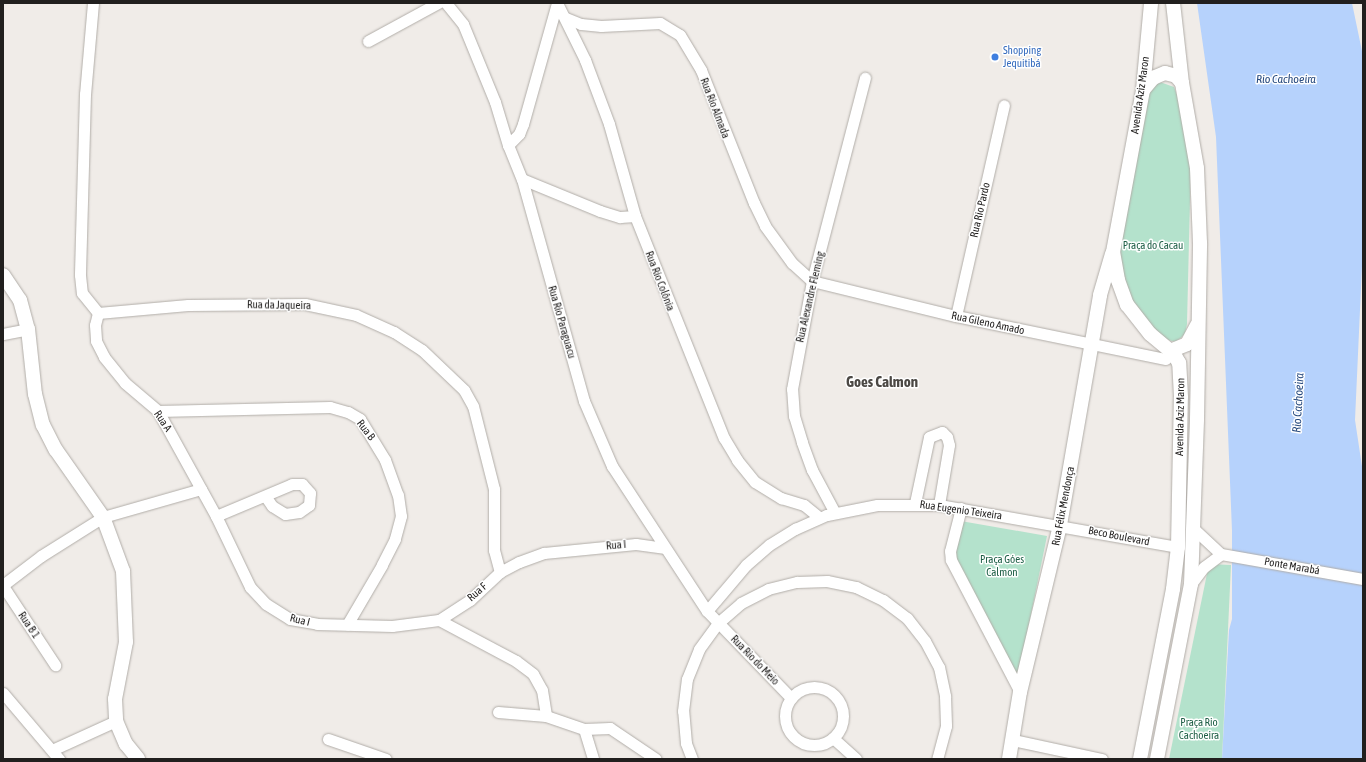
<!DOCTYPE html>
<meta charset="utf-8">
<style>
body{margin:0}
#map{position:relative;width:1366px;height:762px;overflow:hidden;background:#f0ece8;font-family:"Asap Condensed",sans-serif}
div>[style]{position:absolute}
.green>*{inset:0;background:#b4e2cc}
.water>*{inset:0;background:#b6d2fc}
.roads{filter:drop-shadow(0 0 1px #b1ada8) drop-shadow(0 0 1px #b1ada8)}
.minor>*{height:11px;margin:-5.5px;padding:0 5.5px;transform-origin:5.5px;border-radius:5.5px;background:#fff}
.minor>.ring{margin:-5.5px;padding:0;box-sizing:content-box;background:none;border:11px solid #fff;border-radius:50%}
.major>*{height:14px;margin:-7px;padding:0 7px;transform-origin:7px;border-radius:7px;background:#fff}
.dots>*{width:11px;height:11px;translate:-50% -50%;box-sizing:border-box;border:2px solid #fff;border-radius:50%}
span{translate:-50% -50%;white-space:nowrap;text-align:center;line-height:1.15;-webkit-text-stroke:3px #fff;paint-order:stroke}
.shop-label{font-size:11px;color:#366cbe}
.left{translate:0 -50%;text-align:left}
.street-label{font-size:11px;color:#211f1e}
.park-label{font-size:11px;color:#1d5e45}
.water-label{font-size:12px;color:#284b7f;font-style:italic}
.district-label{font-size:15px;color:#4b4844;font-weight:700}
.frame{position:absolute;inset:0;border:4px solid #211f1e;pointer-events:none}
</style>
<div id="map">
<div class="green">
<i style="clip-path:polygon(1157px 81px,1174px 87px,1179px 100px,1191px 159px,1187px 324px,1185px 334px,1176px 342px,1160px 338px,1132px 304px,1116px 246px,1148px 93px)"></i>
<i style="clip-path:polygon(955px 520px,1047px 536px,1018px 678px,951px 549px)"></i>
<i style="clip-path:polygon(1209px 564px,1231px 565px,1222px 759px,1169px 759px)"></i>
</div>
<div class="water">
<i style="clip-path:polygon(1197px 3px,1352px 3px,1363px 56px,1363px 244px,1355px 420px,1363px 473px,1363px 759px,1222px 759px,1229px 630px,1232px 619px,1232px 531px,1216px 137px)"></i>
</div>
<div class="roads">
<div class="minor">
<i style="left:93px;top:3px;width:91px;rotate:95deg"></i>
<i style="left:85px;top:94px;width:181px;rotate:91.6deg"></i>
<i style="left:80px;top:275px;width:18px;rotate:84deg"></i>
<i style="left:82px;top:293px;width:26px;rotate:51deg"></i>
<i style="left:446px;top:3px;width:27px;rotate:51deg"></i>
<i style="left:463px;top:24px;width:84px;rotate:67.7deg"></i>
<i style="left:495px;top:102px;width:45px;rotate:73.2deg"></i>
<i style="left:508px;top:145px;width:37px;rotate:68deg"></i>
<i style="left:522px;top:179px;width:230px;rotate:74.4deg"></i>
<i style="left:584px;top:401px;width:71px;rotate:66.7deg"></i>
<i style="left:612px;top:466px;width:173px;rotate:56.8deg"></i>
<i style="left:707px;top:611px;width:121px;rotate:46deg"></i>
<i style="left:557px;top:3px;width:64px;rotate:63.8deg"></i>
<i style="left:585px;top:60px;width:68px;rotate:69.4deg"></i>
<i style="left:609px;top:124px;width:96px;rotate:74.2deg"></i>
<i style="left:635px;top:216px;width:239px;rotate:68.2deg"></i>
<i style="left:724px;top:438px;width:26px;rotate:59deg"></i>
<i style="left:737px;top:460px;width:28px;rotate:51deg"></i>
<i style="left:755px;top:482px;width:31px;rotate:32deg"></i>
<i style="left:781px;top:498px;width:24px;rotate:17deg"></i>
<i style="left:804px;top:505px;width:19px;rotate:39deg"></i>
<i style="left:566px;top:18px;width:16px;rotate:22deg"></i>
<i style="left:581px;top:24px;width:20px;rotate:6deg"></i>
<i style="left:601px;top:26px;width:59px;rotate:-2.9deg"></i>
<i style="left:660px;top:23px;width:23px;rotate:31deg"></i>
<i style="left:680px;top:35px;width:41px;rotate:59deg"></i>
<i style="left:701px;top:70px;width:143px;rotate:68.3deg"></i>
<i style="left:754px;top:203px;width:25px;rotate:64deg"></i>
<i style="left:765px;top:226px;width:46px;rotate:53.9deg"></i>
<i style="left:792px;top:263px;width:27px;rotate:42deg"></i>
<i style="left:812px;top:281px;width:148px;rotate:13.7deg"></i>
<i style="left:956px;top:316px;width:214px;rotate:11.6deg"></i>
<i style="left:368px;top:41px;width:80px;rotate:-28.5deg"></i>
<i style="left:508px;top:145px;width:16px;rotate:-45deg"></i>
<i style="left:519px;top:134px;width:11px;rotate:-68deg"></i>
<i style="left:523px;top:124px;width:126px;rotate:-74.3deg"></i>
<i style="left:522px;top:179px;width:84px;rotate:22.3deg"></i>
<i style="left:600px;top:211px;width:21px;rotate:17deg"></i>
<i style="left:620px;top:217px;width:15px;rotate:-4deg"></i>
<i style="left:98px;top:313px;width:12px;rotate:104deg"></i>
<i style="left:95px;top:325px;width:16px;rotate:86deg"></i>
<i style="left:96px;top:341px;width:18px;rotate:63deg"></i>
<i style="left:104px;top:357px;width:33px;rotate:51deg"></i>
<i style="left:125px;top:383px;width:43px;rotate:40.3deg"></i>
<i style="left:158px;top:411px;width:120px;rotate:61.1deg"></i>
<i style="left:216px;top:516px;width:79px;rotate:64.4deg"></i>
<i style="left:250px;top:587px;width:23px;rotate:47deg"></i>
<i style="left:266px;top:604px;width:28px;rotate:32deg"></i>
<i style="left:290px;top:619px;width:27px;rotate:10deg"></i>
<i style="left:317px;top:624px;width:75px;rotate:1.5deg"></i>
<i style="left:392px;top:626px;width:47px;rotate:-7.3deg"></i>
<i style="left:439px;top:620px;width:37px;rotate:-33deg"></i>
<i style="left:470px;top:600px;width:41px;rotate:-43deg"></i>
<i style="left:500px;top:572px;width:21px;rotate:-28deg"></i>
<i style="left:519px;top:562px;width:27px;rotate:-20deg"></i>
<i style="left:544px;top:553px;width:92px;rotate:-5.6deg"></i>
<i style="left:636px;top:544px;width:28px;rotate:8deg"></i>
<i style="left:98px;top:313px;width:90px;rotate:-5.1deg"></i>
<i style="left:188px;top:305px;width:117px;rotate:-0.5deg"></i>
<i style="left:305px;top:304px;width:52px;rotate:12.2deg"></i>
<i style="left:356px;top:315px;width:42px;rotate:24.1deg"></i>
<i style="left:394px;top:332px;width:33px;rotate:33deg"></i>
<i style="left:422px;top:350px;width:58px;rotate:43.6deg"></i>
<i style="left:464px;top:390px;width:18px;rotate:61deg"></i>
<i style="left:473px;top:406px;width:86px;rotate:75.8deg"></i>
<i style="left:494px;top:489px;width:61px;rotate:90deg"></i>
<i style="left:494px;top:550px;width:23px;rotate:75deg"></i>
<i style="left:956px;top:316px;width:216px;rotate:-77.2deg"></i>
<i style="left:3px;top:334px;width:25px;rotate:-11deg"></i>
<i style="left:158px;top:411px;width:172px;rotate:-1.3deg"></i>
<i style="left:330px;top:407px;width:19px;rotate:16deg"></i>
<i style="left:348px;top:412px;width:14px;rotate:30deg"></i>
<i style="left:360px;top:419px;width:48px;rotate:58.6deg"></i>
<i style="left:385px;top:460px;width:37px;rotate:70deg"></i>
<i style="left:398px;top:495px;width:21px;rotate:82deg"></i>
<i style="left:401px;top:516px;width:24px;rotate:105deg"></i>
<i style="left:395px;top:539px;width:29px;rotate:117deg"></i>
<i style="left:382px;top:565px;width:69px;rotate:120.3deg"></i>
<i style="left:915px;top:503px;width:67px;rotate:-78deg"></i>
<i style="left:929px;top:437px;width:14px;rotate:-21deg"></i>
<i style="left:942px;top:432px;width:7px;rotate:45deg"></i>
<i style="left:947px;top:437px;width:8px;rotate:76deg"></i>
<i style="left:949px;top:445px;width:61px;rotate:99.5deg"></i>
<i style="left:961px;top:508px;width:44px;rotate:104.3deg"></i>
<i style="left:950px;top:551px;width:9px;rotate:84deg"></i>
<i style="left:951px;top:560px;width:149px;rotate:62.4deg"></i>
<i style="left:835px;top:513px;width:49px;rotate:-118.1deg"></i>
<i style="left:812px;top:470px;width:30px;rotate:-110deg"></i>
<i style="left:802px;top:442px;width:27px;rotate:-107deg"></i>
<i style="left:794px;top:416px;width:27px;rotate:-94deg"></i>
<i style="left:792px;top:389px;width:110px;rotate:-79.5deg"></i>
<i style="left:812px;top:281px;width:210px;rotate:-75.4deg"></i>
<i style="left:216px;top:516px;width:82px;rotate:-22.8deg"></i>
<i style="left:292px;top:484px;width:10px"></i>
<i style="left:302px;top:484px;width:12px;rotate:48deg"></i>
<i style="left:310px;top:493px;width:12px;rotate:95deg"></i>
<i style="left:309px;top:505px;width:12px;rotate:145deg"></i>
<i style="left:299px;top:512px;width:14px;rotate:172deg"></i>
<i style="left:285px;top:514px;width:15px;rotate:-148deg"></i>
<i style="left:272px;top:506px;width:11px;rotate:-124deg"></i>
<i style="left:1194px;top:529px;width:37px;rotate:43deg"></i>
<i style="left:1191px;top:584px;width:21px;rotate:-53deg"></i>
<i style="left:1204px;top:567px;width:21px;rotate:-37deg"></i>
<i style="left:1221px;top:554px;width:144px;rotate:10deg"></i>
<i style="left:3px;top:585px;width:48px;rotate:-37.3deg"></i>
<i style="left:41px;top:556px;width:73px;rotate:-32.2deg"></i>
<i style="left:103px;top:517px;width:102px;rotate:-15.9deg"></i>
<i style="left:3px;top:586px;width:95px;rotate:56.6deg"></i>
<i style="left:707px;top:611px;width:60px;rotate:-49.7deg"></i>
<i style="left:746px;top:565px;width:30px;rotate:-41deg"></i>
<i style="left:769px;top:545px;width:31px;rotate:-32deg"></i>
<i style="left:795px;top:529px;width:35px;rotate:-24deg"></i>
<i style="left:827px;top:515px;width:51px;rotate:-11.3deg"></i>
<i style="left:877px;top:505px;width:62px"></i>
<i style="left:939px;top:505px;width:243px;rotate:10deg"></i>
<i style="left:439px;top:620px;width:87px;rotate:28deg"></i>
<i style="left:516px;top:661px;width:21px;rotate:37deg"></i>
<i style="left:533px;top:674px;width:18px;rotate:61deg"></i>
<i style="left:542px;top:690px;width:26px;rotate:81deg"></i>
<i class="ring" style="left:785px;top:687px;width:47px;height:47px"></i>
<i style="left:3px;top:693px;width:87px;rotate:49.7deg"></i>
<i style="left:498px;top:712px;width:48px;rotate:4.8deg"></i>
<i style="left:546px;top:716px;width:40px;rotate:18.9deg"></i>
<i style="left:584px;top:729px;width:26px;rotate:-2deg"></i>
<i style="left:610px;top:728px;width:55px;rotate:34deg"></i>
<i style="left:584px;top:729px;width:31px;rotate:73deg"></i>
<i style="left:833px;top:738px;width:31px;rotate:42deg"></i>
<i style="left:328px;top:739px;width:61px;rotate:19deg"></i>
<i style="left:1013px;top:740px;width:91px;rotate:12.1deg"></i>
<i style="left:52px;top:750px;width:70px;rotate:-24.4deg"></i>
<i style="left:692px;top:759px;width:17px;rotate:-111deg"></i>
<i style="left:686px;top:743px;width:32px;rotate:-95deg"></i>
<i style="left:683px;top:711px;width:32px;rotate:-83deg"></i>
<i style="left:687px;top:679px;width:32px;rotate:-68deg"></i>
<i style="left:699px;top:649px;width:32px;rotate:-54deg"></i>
<i style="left:718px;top:623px;width:30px;rotate:-41deg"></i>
<i style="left:741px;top:603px;width:30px;rotate:-27deg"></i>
<i style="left:768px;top:589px;width:30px;rotate:-14deg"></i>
<i style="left:797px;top:582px;width:30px;rotate:-2deg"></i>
<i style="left:827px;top:581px;width:30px;rotate:12deg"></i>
<i style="left:856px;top:587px;width:30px;rotate:26deg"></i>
<i style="left:883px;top:600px;width:30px;rotate:37deg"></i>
<i style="left:907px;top:618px;width:29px;rotate:52deg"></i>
<i style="left:925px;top:641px;width:30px;rotate:62deg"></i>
<i style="left:939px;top:667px;width:30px;rotate:78deg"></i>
<i style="left:945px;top:696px;width:30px;rotate:88deg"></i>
<i style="left:946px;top:726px;width:34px;rotate:105deg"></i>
</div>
<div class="major">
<i style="left:1143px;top:90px;width:16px;rotate:-50deg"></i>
<i style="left:1153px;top:78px;width:13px;rotate:-23deg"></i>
<i style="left:1165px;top:73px;width:11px;rotate:15deg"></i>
<i style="left:1176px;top:76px;width:9px;rotate:49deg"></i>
<i style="left:3px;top:275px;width:30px;rotate:56deg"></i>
<i style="left:20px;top:300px;width:30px;rotate:75deg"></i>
<i style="left:28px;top:329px;width:65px;rotate:83.9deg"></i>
<i style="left:35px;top:394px;width:32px;rotate:76deg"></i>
<i style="left:43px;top:425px;width:28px;rotate:63deg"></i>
<i style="left:56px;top:450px;width:82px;rotate:55deg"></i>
<i style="left:103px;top:517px;width:58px;rotate:69.7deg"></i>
<i style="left:123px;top:571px;width:71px;rotate:87.6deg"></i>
<i style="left:126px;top:642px;width:58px;rotate:100.9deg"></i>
<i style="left:115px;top:699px;width:22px;rotate:87deg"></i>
<i style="left:116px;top:721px;width:25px;rotate:67deg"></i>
<i style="left:126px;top:744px;width:19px;rotate:51deg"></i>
<i style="left:1170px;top:351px;width:18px;rotate:-22deg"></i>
<i style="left:1187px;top:344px;width:21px;rotate:-62deg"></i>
<i style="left:1009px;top:759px;width:68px;rotate:-80.7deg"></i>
<i style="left:1020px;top:692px;width:172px;rotate:-76.5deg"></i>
<i style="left:1060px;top:525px;width:233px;rotate:-80.1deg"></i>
<i style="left:1100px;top:295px;width:43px;rotate:-73.7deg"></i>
<i style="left:1140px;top:759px;width:173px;rotate:-79deg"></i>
<i style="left:1173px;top:589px;width:42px;rotate:-83.2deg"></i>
<i style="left:1178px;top:547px;width:150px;rotate:-88.9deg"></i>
<i style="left:1181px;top:397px;width:34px;rotate:-93deg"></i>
<i style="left:1179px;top:363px;width:10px;rotate:-119deg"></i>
<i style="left:1174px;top:354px;width:31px;rotate:-140deg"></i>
<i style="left:1150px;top:334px;width:37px;rotate:-128deg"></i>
<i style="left:1127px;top:305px;width:27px;rotate:-110deg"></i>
<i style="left:1118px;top:280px;width:28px;rotate:-100deg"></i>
<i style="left:1113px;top:252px;width:165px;rotate:-79.5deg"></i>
<i style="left:1143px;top:90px;width:87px;rotate:-84.7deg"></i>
<i style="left:1157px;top:759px;width:178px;rotate:-79deg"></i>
<i style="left:1191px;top:584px;width:165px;rotate:-87.9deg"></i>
<i style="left:1197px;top:419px;width:176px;rotate:-89deg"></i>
<i style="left:1200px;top:243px;width:75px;rotate:-92.3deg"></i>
<i style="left:1197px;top:168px;width:86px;rotate:-100deg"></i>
<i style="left:1182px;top:83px;width:81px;rotate:-96.4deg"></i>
</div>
</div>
<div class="dots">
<i style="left:995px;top:57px;background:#3f7fe0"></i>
</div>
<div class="shop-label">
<span class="left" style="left:1003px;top:57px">Shopping<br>Jequitibá</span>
</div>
<div class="street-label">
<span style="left:1140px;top:95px;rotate:-82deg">Avenida Aziz Maron</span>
<span style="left:715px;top:108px;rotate:69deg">Rua Rio Almada</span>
<span style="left:980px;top:210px;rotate:-77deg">Rua Rio Pardo</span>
<span style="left:660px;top:281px;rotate:69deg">Rua Rio Colônia</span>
<span style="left:810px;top:297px;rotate:-77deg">Rua Alexandre Fleming</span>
<span style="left:279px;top:305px;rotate:1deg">Rua da Jaqueira</span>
<span style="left:562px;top:322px;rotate:74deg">Rua Rio Paraguacu</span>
<span style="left:988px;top:323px;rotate:12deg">Rua Gileno Amado</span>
<span style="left:1180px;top:417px;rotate:-89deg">Avenida Aziz Maron</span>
<span style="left:163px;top:421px;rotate:56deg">Rua A</span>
<span style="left:366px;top:430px;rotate:52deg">Rua B</span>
<span style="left:1063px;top:506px;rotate:-79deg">Rua Félix Mendonça</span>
<span style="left:961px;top:510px;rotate:8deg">Rua Eugenio Teixeira</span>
<span style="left:1119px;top:536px;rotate:11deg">Beco Boulevard</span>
<span style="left:616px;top:545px;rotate:-5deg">Rua I</span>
<span style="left:1292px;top:566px;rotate:10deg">Ponte Marabá</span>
<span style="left:477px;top:592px;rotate:-41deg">Rua F</span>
<span style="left:300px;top:620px;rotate:14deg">Rua I</span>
<span style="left:29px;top:625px;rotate:56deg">Rua B 1</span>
<span style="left:755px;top:660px;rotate:46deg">Rua Rio do Meio</span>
</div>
<div class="park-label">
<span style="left:1153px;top:245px">Praça do Cacau</span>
<span style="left:1002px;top:566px">Praça Góes<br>Calmon</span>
<span style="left:1199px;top:729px">Praça Rio<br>Cachoeira</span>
</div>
<div class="water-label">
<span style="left:1286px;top:80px">Rio Cachoeira</span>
<span style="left:1299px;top:403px;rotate:-87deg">Rio Cachoeira</span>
</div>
<div class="district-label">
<span style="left:882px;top:382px">Goes Calmon</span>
</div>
<div class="frame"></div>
</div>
